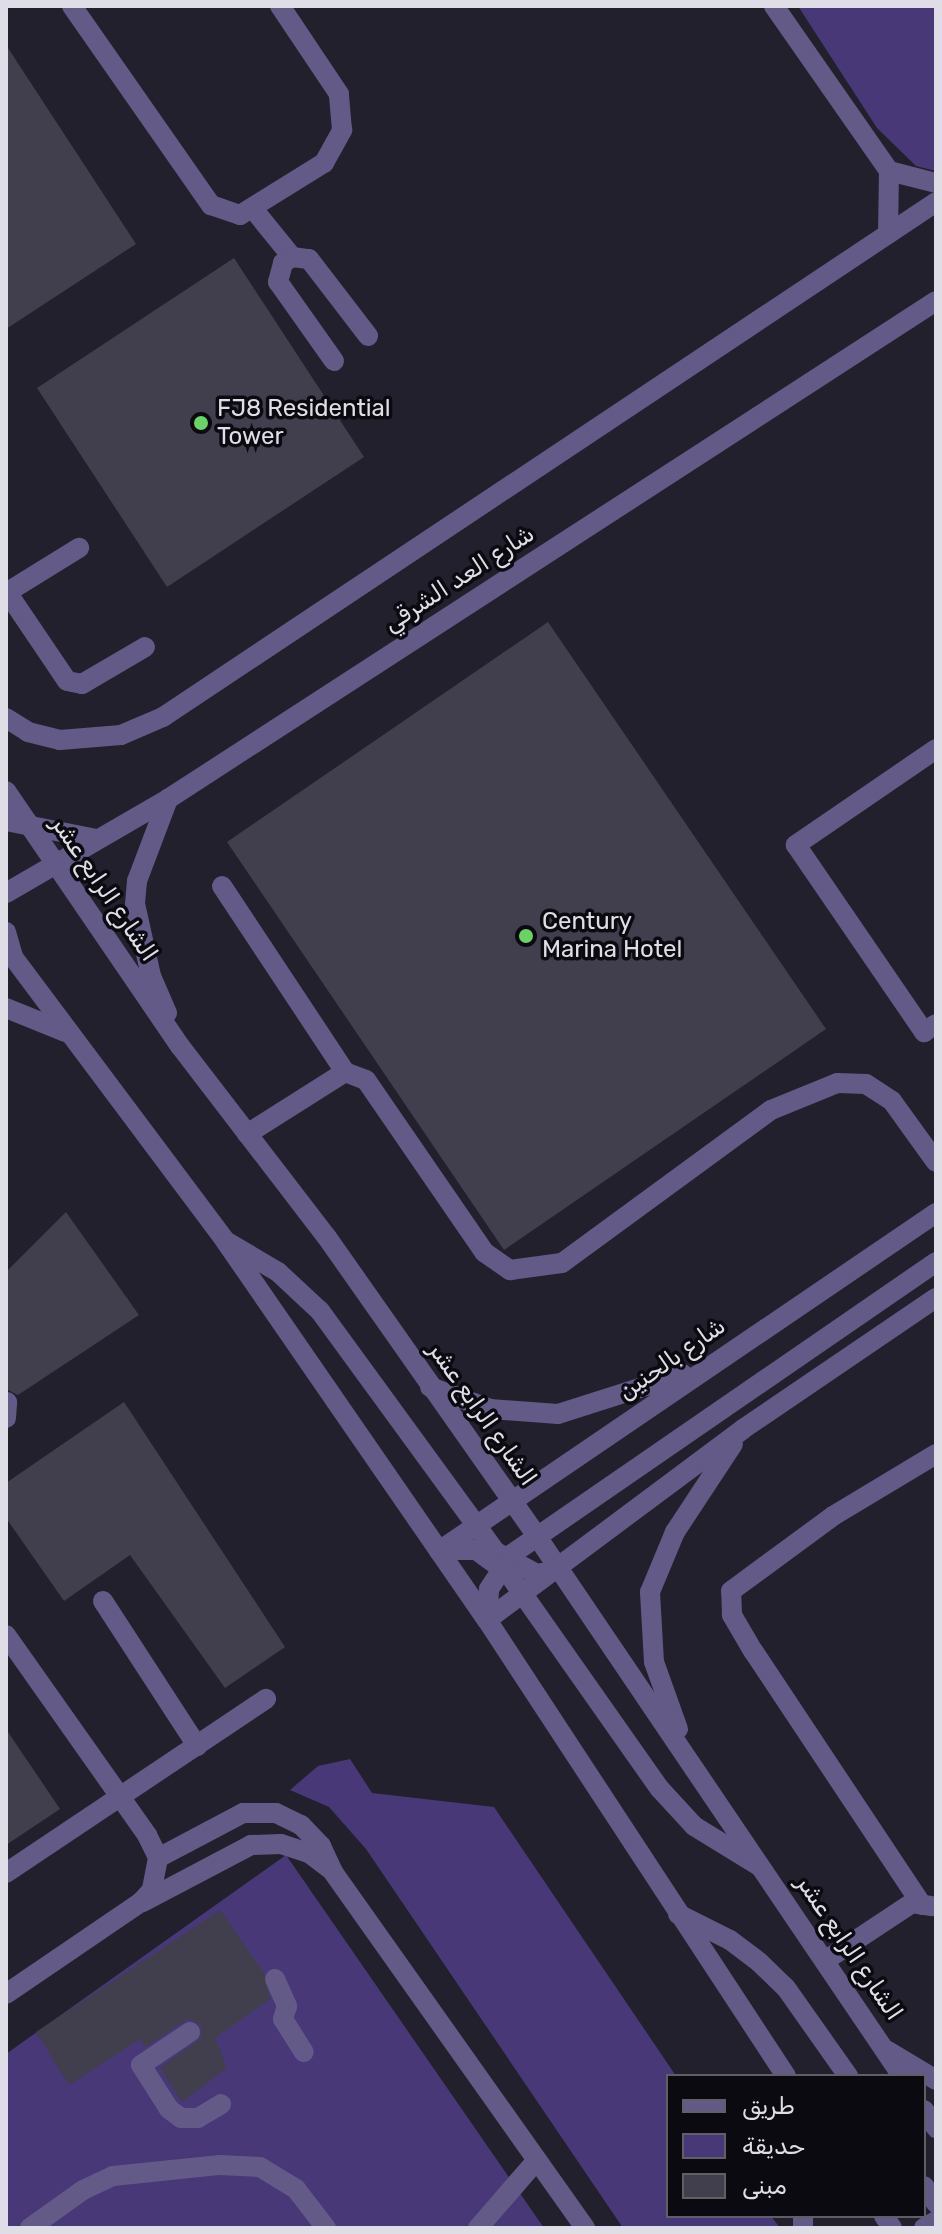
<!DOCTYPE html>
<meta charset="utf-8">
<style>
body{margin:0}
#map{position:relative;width:942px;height:2234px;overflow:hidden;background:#22202c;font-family:Rubik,"Noto Sans Arabic",sans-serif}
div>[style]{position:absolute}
.green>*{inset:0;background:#483877}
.building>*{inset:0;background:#413f4d}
.minor>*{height:20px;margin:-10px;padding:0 10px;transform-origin:10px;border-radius:10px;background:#635a88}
.dots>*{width:22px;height:22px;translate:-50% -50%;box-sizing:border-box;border:4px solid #0b0a10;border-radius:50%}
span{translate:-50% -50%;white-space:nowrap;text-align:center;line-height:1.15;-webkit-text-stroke:7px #0b0a10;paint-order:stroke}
.poi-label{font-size:24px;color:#dfdee6}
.left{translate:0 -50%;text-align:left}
.street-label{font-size:24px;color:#dfdee6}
.frame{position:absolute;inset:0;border:8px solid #dfdee6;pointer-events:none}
.legend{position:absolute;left:666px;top:2074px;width:260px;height:144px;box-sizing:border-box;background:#0b0a10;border:2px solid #605f66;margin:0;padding:10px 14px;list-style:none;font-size:24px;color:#dfdee6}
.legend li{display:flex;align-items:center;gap:16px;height:40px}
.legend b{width:40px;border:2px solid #605f66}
</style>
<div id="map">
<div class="green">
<i style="clip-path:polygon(798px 6px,936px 6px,936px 171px,916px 166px,877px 128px)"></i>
<i style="clip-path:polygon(350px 1759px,372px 1793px,494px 1807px,676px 2076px,668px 2076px,668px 2216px,771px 2216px,780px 2228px,623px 2228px,366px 1849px,329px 1807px,290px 1790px,318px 1766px)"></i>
<i style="clip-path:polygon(286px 1855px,544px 2228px,6px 2228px,6px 2054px)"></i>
</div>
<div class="building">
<i style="clip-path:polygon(6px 45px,136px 244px,6px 329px)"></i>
<i style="clip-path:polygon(234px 258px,364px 457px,167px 587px,37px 388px)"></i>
<i style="clip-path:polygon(548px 622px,826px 1029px,504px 1250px,227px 842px)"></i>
<i style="clip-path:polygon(66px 1212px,139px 1315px,18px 1395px,6px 1389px,6px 1272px)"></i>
<i style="clip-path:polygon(124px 1402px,285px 1647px,225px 1688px,130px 1555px,64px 1601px,6px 1518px,6px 1483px)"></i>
<i style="clip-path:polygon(6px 1729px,60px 1809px,6px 1845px)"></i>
<i style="clip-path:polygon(220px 1910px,264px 1973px,270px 1999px,215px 2038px,227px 2068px,182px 2102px,160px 2068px,201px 2038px,201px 2025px,188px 2019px,145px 2047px,140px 2039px,69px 2085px,36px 2032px)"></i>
</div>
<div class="minor">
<i style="left:72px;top:6px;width:243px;rotate:55.1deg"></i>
<i style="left:211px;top:205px;width:31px;rotate:19deg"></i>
<i style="left:240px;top:215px;width:99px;rotate:-31.8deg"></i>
<i style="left:324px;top:163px;width:38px;rotate:-61deg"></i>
<i style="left:342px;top:130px;width:36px;rotate:-95deg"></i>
<i style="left:339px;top:94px;width:106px;rotate:-123.8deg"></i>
<i style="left:774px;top:6px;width:201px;rotate:55.1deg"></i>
<i style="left:889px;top:171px;width:63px;rotate:90.9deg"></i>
<i style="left:889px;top:171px;width:49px;rotate:14.3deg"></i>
<i style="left:254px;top:210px;width:60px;rotate:51deg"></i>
<i style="left:334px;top:361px;width:97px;rotate:-125.3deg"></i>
<i style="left:278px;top:282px;width:20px;rotate:-75deg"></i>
<i style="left:283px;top:263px;width:11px;rotate:-34deg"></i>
<i style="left:292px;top:257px;width:17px;rotate:7deg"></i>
<i style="left:309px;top:259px;width:97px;rotate:52.5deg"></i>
<i style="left:7px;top:592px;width:107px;rotate:56deg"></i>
<i style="left:67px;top:681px;width:15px;rotate:11deg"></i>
<i style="left:82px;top:684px;width:73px;rotate:-30.4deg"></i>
<i style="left:6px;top:593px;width:86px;rotate:-31.7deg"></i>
<i style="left:6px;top:718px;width:26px;rotate:32deg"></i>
<i style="left:28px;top:732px;width:33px;rotate:14deg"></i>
<i style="left:60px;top:740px;width:61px;rotate:-4.7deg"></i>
<i style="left:121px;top:735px;width:46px;rotate:-23.2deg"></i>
<i style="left:163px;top:717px;width:929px;rotate:-33.67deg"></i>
<i style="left:936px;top:749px;width:170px;rotate:145.6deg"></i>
<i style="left:796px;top:845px;width:227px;rotate:55.6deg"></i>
<i style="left:924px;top:1032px;width:14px;rotate:-34deg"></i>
<i style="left:6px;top:791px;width:309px;rotate:55.7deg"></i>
<i style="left:180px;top:1046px;width:240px;rotate:52.5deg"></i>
<i style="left:326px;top:1236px;width:365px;rotate:54.9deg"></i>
<i style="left:536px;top:1535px;width:653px;rotate:55.92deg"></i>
<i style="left:6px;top:821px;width:92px;rotate:11.3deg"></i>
<i style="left:222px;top:886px;width:223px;rotate:56.5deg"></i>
<i style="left:6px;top:893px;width:187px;rotate:-30.1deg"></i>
<i style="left:168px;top:799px;width:915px;rotate:-32.96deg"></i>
<i style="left:6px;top:932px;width:26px;rotate:74deg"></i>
<i style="left:13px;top:957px;width:356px;rotate:53.2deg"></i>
<i style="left:226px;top:1242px;width:459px;rotate:55.4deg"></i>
<i style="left:487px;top:1620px;width:545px;rotate:56.75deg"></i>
<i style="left:6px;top:1008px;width:64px;rotate:22.1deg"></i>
<i style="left:167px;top:1013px;width:40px;rotate:-113.4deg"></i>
<i style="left:151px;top:976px;width:74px;rotate:-102.5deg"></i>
<i style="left:135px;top:904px;width:23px;rotate:-85deg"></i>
<i style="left:137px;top:881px;width:88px;rotate:-69.3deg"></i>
<i style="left:247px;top:1134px;width:116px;rotate:-32.3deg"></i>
<i style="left:345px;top:1072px;width:22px;rotate:21deg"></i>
<i style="left:366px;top:1080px;width:209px;rotate:55.5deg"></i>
<i style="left:484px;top:1252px;width:32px;rotate:35deg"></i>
<i style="left:510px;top:1270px;width:52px;rotate:-7.7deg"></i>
<i style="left:562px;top:1263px;width:259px;rotate:-36.2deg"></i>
<i style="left:771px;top:1110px;width:71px;rotate:-22.2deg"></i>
<i style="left:837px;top:1083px;width:29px;rotate:2deg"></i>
<i style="left:866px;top:1084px;width:31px;rotate:33deg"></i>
<i style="left:892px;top:1101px;width:75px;rotate:54.2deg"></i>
<i style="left:229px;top:1243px;width:57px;rotate:30.6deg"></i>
<i style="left:278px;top:1272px;width:57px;rotate:42.9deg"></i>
<i style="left:320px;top:1311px;width:298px;rotate:53.9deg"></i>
<i style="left:496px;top:1552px;width:47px;rotate:28.2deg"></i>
<i style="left:537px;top:1574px;width:20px;rotate:-11deg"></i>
<i style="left:430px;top:1387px;width:64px;rotate:20.1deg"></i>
<i style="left:490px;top:1409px;width:68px;rotate:4.2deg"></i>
<i style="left:558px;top:1414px;width:131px;rotate:-17.7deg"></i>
<i style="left:6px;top:1418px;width:16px;rotate:-86deg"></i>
<i style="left:443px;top:1550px;width:33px"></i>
<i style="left:476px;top:1550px;width:39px;rotate:36deg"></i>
<i style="left:508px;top:1573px;width:264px;rotate:54.9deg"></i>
<i style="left:660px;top:1789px;width:50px;rotate:47.4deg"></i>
<i style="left:694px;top:1826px;width:76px;rotate:31.6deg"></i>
<i style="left:439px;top:1551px;width:601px;rotate:-34.22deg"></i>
<i style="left:103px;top:1601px;width:173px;rotate:57deg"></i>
<i style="left:487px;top:1620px;width:31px;rotate:-86deg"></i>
<i style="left:489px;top:1589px;width:42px;rotate:-56.7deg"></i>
<i style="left:512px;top:1554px;width:515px;rotate:-34.55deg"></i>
<i style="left:487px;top:1620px;width:319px;rotate:-36.7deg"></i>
<i style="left:743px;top:1429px;width:233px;rotate:-34.2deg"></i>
<i style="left:6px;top:1635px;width:245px;rotate:54.8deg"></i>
<i style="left:147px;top:1835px;width:25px;rotate:64deg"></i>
<i style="left:158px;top:1858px;width:33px;rotate:101deg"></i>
<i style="left:152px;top:1890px;width:16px;rotate:133deg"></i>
<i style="left:141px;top:1902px;width:163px;rotate:145.7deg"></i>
<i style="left:678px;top:1729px;width:71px;rotate:-109.7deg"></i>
<i style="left:654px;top:1662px;width:70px;rotate:-93.3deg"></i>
<i style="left:650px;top:1592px;width:65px;rotate:-67.4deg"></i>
<i style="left:675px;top:1532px;width:105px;rotate:-56.6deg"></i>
<i style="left:158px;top:1858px;width:96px;rotate:-27.9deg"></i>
<i style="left:243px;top:1813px;width:33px"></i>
<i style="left:276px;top:1813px;width:28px;rotate:26deg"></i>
<i style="left:301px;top:1825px;width:29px;rotate:46deg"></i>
<i style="left:321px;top:1846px;width:29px;rotate:65deg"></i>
<i style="left:333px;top:1872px;width:436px;rotate:54.7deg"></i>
<i style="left:6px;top:1873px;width:313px;rotate:-33.8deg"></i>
<i style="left:143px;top:1902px;width:122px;rotate:-27.8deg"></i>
<i style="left:251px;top:1845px;width:30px;rotate:-2deg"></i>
<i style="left:281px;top:1844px;width:29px;rotate:18deg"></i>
<i style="left:309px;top:1853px;width:26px;rotate:37deg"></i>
<i style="left:922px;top:1905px;width:305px;rotate:-123.6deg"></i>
<i style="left:753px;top:1651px;width:42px;rotate:-120.3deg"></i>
<i style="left:732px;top:1615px;width:24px;rotate:-92deg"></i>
<i style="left:731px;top:1591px;width:127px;rotate:-36.3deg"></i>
<i style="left:833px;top:1516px;width:120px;rotate:-31deg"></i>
<i style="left:678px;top:1914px;width:58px;rotate:26.6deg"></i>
<i style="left:730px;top:1940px;width:36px;rotate:37deg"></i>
<i style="left:759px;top:1962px;width:37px;rotate:44deg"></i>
<i style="left:786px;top:1988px;width:108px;rotate:54.8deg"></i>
<i style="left:826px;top:1960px;width:103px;rotate:-33.5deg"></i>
<i style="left:912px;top:1903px;width:20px;rotate:9deg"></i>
<i style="left:275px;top:1979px;width:30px;rotate:66deg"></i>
<i style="left:287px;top:2006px;width:14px;rotate:107deg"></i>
<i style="left:283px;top:2019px;width:39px;rotate:58deg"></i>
<i style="left:190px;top:2032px;width:59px;rotate:146deg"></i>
<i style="left:141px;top:2065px;width:52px;rotate:57.5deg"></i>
<i style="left:169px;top:2109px;width:15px;rotate:37deg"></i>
<i style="left:181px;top:2118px;width:17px"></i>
<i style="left:198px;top:2118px;width:27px;rotate:-31deg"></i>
<i style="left:888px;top:2051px;width:56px;rotate:31.1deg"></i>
<i style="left:924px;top:2110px;width:22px;rotate:56deg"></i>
<i style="left:924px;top:2186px;width:21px;rotate:55deg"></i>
<i style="left:884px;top:2216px;width:14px;rotate:56deg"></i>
<i style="left:30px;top:2228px;width:65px;rotate:-35.6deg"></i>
<i style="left:83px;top:2190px;width:33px;rotate:-25deg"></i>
<i style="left:113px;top:2176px;width:108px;rotate:-5.9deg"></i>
<i style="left:220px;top:2165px;width:40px;rotate:2.9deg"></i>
<i style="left:260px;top:2167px;width:42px;rotate:31.4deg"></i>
<i style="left:296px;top:2189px;width:49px;rotate:52.4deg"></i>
<i style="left:478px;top:2228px;width:90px;rotate:-49.1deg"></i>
<i style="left:803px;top:2228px;width:12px;rotate:-90deg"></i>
<i style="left:924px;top:2228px;width:14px;rotate:-30deg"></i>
</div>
<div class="dots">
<i style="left:201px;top:423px;background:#69d464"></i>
<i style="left:526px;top:936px;background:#69d464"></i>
</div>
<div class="poi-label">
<span class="left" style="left:217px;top:423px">FJ8 Residential<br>Tower</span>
<span class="left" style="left:542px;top:936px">Century<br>Marina Hotel</span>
</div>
<div class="street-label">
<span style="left:459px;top:579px;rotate:-33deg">شارع العد الشرقي</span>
<span style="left:104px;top:889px;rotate:56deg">الشارع الرابع عشر</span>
<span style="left:672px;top:1359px;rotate:-35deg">شارع بالحنين</span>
<span style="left:482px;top:1414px;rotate:55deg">الشارع الرابع عشر</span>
<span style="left:849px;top:1948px;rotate:56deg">الشارع الرابع عشر</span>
</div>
<div class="frame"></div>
<ul class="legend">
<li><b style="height:10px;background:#635a88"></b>طريق</li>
<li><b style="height:22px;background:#483877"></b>حديقة</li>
<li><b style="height:22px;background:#413f4d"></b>مبنى</li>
</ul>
</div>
